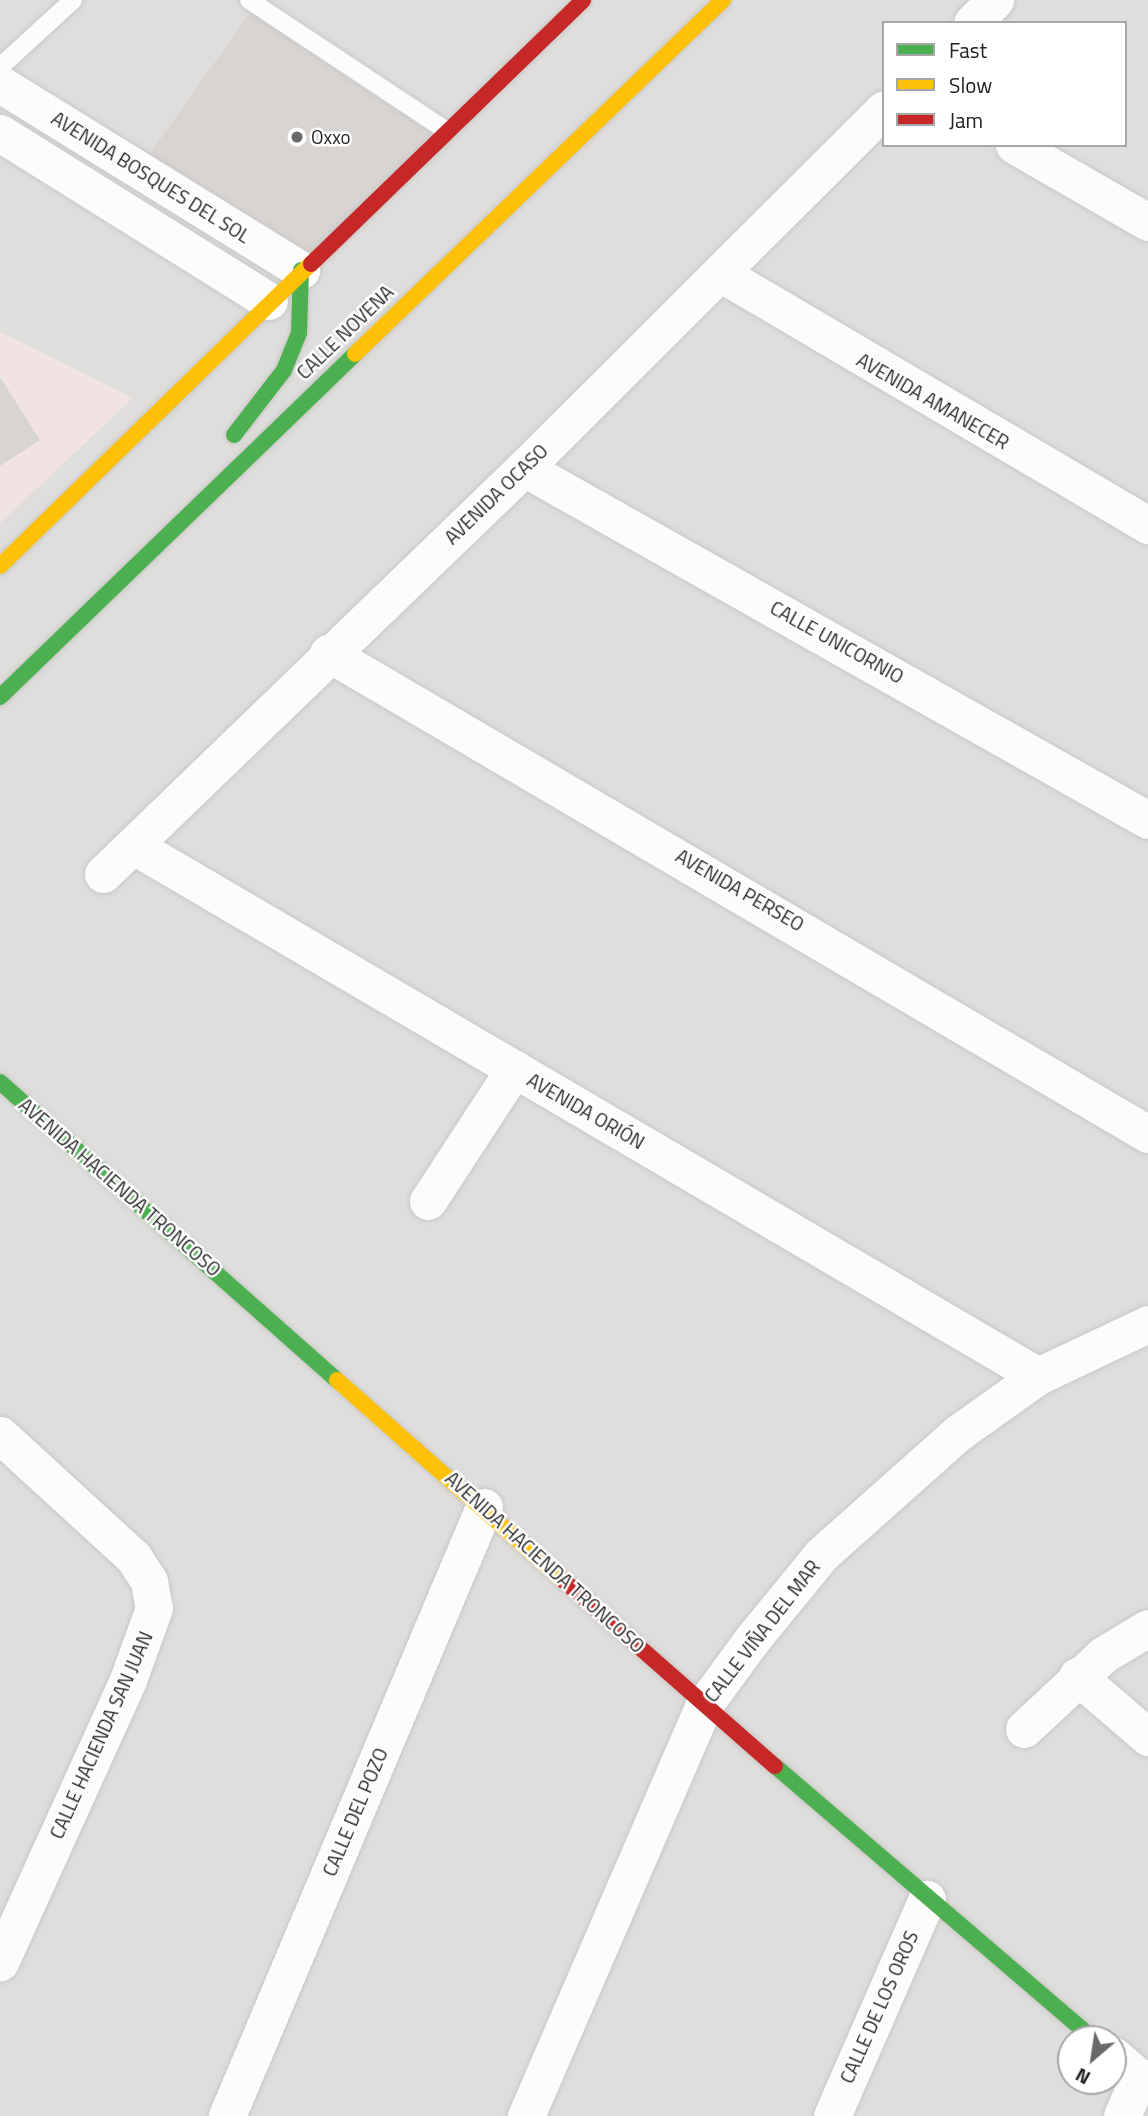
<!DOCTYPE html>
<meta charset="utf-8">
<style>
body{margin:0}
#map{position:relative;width:1148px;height:2116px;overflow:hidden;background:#f0eeeb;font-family:"Titillium Web",sans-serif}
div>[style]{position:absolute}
.residential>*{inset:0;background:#dfdedc}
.commercial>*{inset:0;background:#f1e3e1}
.building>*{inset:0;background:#d7d4d2}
.roads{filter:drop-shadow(0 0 2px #c9c8c7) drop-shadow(0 0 2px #c9c8c7)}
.lane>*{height:18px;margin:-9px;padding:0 9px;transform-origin:9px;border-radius:9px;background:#fdfcfc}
.street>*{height:37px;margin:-18.5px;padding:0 18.5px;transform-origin:18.5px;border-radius:18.5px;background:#fdfcfc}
.fast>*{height:16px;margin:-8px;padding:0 8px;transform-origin:8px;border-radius:8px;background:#4caf50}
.slow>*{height:16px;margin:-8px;padding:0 8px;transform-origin:8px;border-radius:8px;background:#ffc107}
.jam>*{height:16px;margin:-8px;padding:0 8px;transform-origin:8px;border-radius:8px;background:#c62828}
.dots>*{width:19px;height:19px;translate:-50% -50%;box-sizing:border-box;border:4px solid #fff;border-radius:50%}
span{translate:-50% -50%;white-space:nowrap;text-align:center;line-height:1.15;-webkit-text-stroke:5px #fff;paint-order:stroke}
.poi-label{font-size:19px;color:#222}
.left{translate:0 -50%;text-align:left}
.street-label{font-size:19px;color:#222}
.legend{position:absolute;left:882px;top:21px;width:245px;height:126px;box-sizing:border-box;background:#fff;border:2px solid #a7a7a7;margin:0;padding:9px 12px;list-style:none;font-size:21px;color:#222}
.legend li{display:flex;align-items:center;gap:14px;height:35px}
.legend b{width:35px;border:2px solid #a7a7a7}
.north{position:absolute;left:1057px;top:2025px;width:70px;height:70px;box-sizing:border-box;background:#fff;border:2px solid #a7a7a7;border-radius:50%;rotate:209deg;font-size:19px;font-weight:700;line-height:28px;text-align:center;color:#222}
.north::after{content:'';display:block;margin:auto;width:24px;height:32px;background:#6a6968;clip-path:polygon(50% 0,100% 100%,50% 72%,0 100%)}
</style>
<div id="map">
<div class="residential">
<i style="clip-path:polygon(evenodd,0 0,1148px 0,1148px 2116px,0 2116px,0 0,884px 23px,1125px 23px,1125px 145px,884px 145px,884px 23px,0 0,1071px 2039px,1113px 2039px,1113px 2081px,1071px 2081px,1071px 2039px)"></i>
</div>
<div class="commercial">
<i style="clip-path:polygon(0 332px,133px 398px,0 523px)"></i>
</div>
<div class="building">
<i style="clip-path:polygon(254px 7px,438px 132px,302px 264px,142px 165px)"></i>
<i style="clip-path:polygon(0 377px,40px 440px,0 466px)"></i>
</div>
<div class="roads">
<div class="lane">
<i style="left:249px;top:0;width:237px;rotate:33.5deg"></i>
<i style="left:0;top:67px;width:99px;rotate:-42.5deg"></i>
</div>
<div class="street">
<i style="left:972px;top:23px;width:33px;rotate:-45deg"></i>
<i style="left:0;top:84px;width:354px;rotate:31.7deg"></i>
<i style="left:0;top:133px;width:317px;rotate:32deg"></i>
<i style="left:1014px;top:145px;width:155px;rotate:29.9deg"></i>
<i style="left:720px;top:273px;width:497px;rotate:30.5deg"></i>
<i style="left:524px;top:468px;width:716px;rotate:29.43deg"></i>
<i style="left:328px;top:653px;width:951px;rotate:30.4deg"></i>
<i style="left:134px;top:846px;width:1048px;rotate:30.38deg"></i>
<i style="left:103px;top:874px;width:585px;rotate:-43.96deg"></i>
<i style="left:524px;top:468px;width:508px;rotate:-44.92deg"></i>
<i style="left:428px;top:1201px;width:158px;rotate:-56.9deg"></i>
<i style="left:0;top:1435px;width:182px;rotate:42.5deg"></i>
<i style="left:134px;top:1558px;width:27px;rotate:57deg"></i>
<i style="left:149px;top:1581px;width:27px;rotate:80deg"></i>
<i style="left:154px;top:1608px;width:77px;rotate:109.9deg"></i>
<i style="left:128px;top:1680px;width:310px;rotate:114.4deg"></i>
<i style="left:1077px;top:1676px;width:94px;rotate:40.7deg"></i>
<i style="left:1024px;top:1729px;width:108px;rotate:-43.1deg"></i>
<i style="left:1103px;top:1655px;width:52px;rotate:-31deg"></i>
<i style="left:1113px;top:2055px;width:46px;rotate:40.6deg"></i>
<i style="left:227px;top:2116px;width:661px;rotate:-67.12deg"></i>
<i style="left:526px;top:2116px;width:448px;rotate:-66.6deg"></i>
<i style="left:704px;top:1705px;width:84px;rotate:-53.7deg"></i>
<i style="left:754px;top:1637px;width:106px;rotate:-50.7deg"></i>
<i style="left:821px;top:1555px;width:183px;rotate:-41.7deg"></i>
<i style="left:958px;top:1433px;width:98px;rotate:-35.5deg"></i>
<i style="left:1038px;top:1376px;width:122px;rotate:-25.3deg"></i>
<i style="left:832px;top:2116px;width:237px;rotate:-66.4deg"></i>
<i style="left:1122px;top:2116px;width:43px;rotate:-66.4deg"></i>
</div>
<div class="fast">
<i style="left:234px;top:435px;width:82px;rotate:-52.4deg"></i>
<i style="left:284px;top:370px;width:40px;rotate:-68deg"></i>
<i style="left:299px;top:333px;width:63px;rotate:-88.2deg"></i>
<i style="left:0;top:697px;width:494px;rotate:-44deg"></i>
<i style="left:0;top:1082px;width:450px;rotate:41.5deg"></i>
<i style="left:775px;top:1766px;width:420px;rotate:40.6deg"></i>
</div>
<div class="slow">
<i style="left:355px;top:354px;width:511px;rotate:-43.89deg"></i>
<i style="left:0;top:566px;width:434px;rotate:-44.2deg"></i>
<i style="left:337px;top:1380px;width:302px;rotate:41.5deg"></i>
</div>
<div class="jam">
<i style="left:311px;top:264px;width:379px;rotate:-44.1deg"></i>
<i style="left:563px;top:1580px;width:282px;rotate:41.3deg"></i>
</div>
</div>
<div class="dots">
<i style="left:297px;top:137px;background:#6a6968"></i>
</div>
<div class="poi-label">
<span class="left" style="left:311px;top:137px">Oxxo</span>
</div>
<div class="street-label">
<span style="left:151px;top:177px;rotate:32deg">AVENIDA BOSQUES DEL SOL</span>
<span style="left:345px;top:332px;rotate:-44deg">CALLE NOVENA</span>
<span style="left:933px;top:401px;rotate:30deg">AVENIDA AMANECER</span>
<span style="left:496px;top:494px;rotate:-44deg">AVENIDA OCASO</span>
<span style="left:837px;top:642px;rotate:29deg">CALLE UNICORNIO</span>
<span style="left:740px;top:890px;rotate:30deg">AVENIDA PERSEO</span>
<span style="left:586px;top:1111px;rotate:30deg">AVENIDA ORIÓN</span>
<span style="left:120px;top:1187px;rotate:41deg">AVENIDA HACIENDA TRONCOSO</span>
<span style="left:545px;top:1562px;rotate:42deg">AVENIDA HACIENDA TRONCOSO</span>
<span style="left:762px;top:1631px;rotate:-52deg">CALLE VIÑA DEL MAR</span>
<span style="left:101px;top:1735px;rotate:-66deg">CALLE HACIENDA SAN JUAN</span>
<span style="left:355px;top:1812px;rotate:-67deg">CALLE DEL POZO</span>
<span style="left:879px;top:2007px;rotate:-66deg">CALLE DE LOS OROS</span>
</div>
<ul class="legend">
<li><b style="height:9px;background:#4caf50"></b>Fast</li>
<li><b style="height:9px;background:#ffc107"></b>Slow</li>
<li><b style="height:9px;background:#c62828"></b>Jam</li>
</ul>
<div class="north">N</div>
</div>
